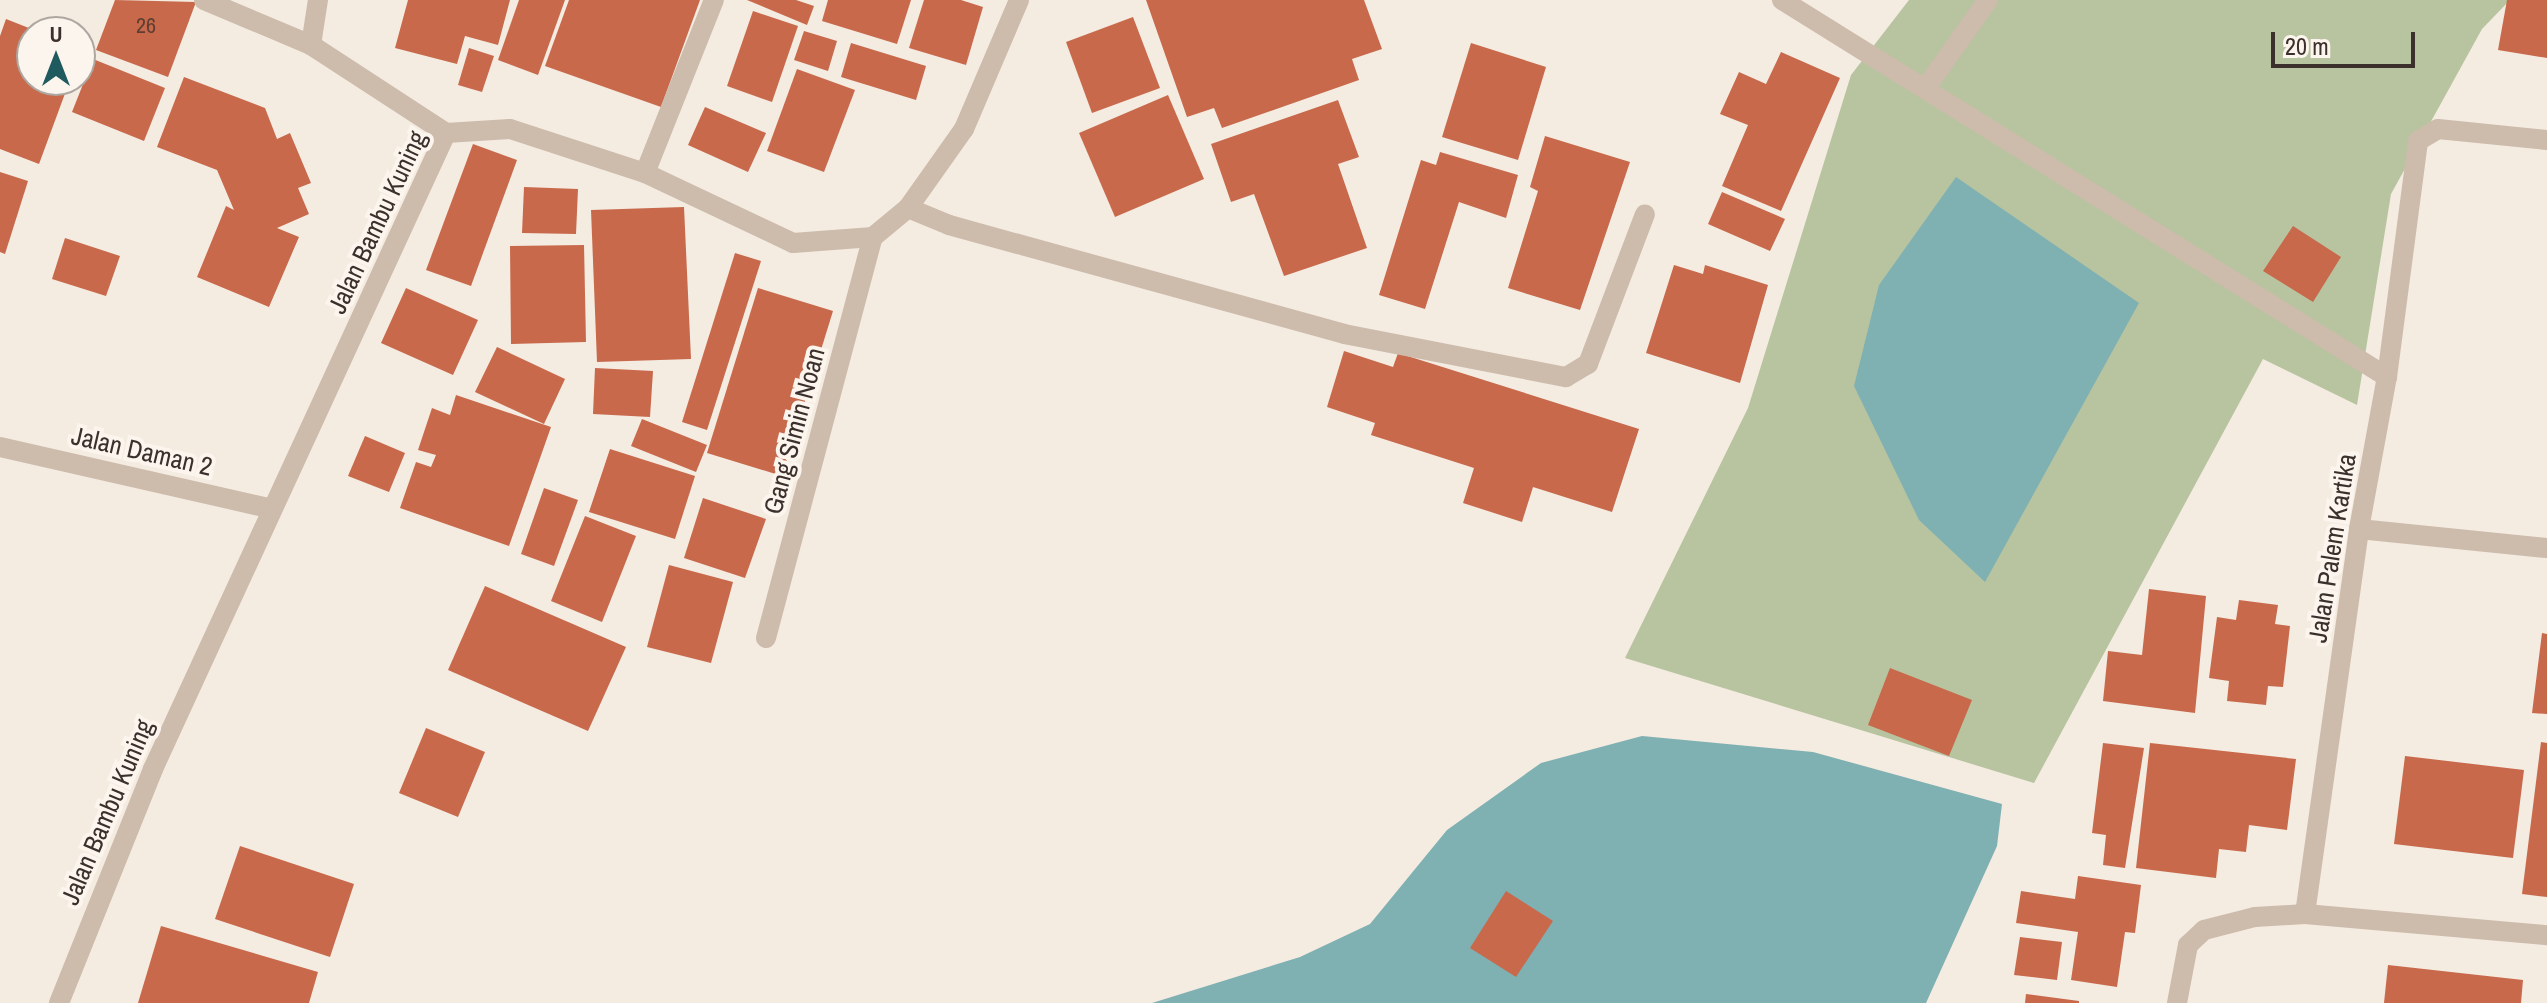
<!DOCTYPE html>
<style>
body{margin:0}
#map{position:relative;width:2547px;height:1003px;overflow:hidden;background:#f4ebe1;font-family:"Archivo Narrow",sans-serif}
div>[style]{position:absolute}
.green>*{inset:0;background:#b8c4a0}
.water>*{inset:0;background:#7fb0b2}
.building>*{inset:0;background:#c8694b}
.lane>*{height:20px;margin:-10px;padding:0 10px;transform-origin:10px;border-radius:10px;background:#cdbbac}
.street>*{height:20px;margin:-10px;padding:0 10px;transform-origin:10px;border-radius:10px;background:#cdbbac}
span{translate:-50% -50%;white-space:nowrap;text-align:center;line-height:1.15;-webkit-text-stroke:8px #fbf5ee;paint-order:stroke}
.number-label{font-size:22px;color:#5e3e33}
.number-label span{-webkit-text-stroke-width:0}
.street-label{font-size:26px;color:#3b302b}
.north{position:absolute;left:16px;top:16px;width:80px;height:80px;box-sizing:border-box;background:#fbf5ee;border:2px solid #aea6a0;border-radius:50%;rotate:0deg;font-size:22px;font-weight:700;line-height:32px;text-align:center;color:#3b302b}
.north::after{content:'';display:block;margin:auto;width:28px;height:36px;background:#1f5a5e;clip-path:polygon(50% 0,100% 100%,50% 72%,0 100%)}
.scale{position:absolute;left:2271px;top:32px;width:144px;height:36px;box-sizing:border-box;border:4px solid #3b302b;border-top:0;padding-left:10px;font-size:24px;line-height:28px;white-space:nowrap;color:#3b302b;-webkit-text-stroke:6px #fbf5ee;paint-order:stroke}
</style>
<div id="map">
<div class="green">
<i style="clip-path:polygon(1909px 0,2510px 0,2482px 29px,2391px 194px,2357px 405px,2263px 359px,2034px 783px,1625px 658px,1748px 408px,1851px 75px)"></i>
</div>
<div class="water">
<i style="clip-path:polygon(1956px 177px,2139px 303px,1985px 582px,1919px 520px,1854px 386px,1879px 285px)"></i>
<i style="clip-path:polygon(1642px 736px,1813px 752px,2002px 804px,1997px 846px,1926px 1003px,1152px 1003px,1300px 957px,1370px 924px,1447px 830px,1541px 763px)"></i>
</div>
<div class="building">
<i style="clip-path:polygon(115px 0,196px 2px,168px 77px,96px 50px)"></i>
<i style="clip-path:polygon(408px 0,510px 0,498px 45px,465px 36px,457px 64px,395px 48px)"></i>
<i style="clip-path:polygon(519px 0,565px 0,538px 75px,498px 60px)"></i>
<i style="clip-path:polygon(569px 0,700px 0,661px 107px,545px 66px)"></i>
<i style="clip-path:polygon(747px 0,796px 0,814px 6px,807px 25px)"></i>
<i style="clip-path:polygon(828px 0,911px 0,897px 44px,822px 21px)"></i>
<i style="clip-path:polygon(924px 0,961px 0,983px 7px,966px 65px,909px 48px)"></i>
<i style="clip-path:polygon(1146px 0,1364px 0,1382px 49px,1352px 59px,1359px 80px,1222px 128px,1214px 108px,1187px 117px)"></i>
<i style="clip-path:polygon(2507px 0,2547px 0,2547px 58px,2498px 50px)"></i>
<i style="clip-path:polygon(753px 11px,798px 26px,772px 102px,727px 86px)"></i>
<i style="clip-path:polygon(1133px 17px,1160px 88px,1092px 113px,1066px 42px)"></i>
<i style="clip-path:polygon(6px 19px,39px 32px,32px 32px,32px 80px,70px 80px,39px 164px,0 149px,0 36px)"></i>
<i style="clip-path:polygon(804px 31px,837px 41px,828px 71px,794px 60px)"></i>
<i style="clip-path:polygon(851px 43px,926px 66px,916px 100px,841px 77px)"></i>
<i style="clip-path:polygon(1471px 43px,1546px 67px,1518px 160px,1442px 137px)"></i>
<i style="clip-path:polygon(469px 48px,494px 56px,482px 92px,458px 85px)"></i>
<i style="clip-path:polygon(1781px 52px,1840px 78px,1781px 211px,1722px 186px,1748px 125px,1720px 114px,1739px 72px,1766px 84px)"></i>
<i style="clip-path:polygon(93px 59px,165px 88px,144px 141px,72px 112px)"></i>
<i style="clip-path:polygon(797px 69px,855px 90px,824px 172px,767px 151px)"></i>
<i style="clip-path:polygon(184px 77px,265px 108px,277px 139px,290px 133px,311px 183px,298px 188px,309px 214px,277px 228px,299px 237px,269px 307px,197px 277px,226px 206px,234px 210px,217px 170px,157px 147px)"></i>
<i style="clip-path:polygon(1168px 95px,1204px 179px,1115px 217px,1079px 133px)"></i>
<i style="clip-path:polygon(1338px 100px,1359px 157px,1338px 164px,1367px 248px,1284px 276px,1254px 194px,1231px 202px,1211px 144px)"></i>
<i style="clip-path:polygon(705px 107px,766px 133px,748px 172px,688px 145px)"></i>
<i style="clip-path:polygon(1545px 136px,1630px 162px,1580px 310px,1508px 288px,1538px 191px,1530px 187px)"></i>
<i style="clip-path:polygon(473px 144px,517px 160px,471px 286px,426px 270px)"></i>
<i style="clip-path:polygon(1440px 152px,1518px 175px,1506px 218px,1459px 202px,1425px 309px,1379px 295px,1421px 160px,1436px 165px)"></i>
<i style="clip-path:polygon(0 172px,28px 181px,5px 254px,0 252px)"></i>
<i style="clip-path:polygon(524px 187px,578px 189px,576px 234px,522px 233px)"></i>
<i style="clip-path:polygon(1722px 192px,1785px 219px,1770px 251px,1708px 224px)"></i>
<i style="clip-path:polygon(684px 207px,691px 359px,597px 362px,591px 210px)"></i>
<i style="clip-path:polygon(2293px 226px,2341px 257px,2313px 302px,2263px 271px)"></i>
<i style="clip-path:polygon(65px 238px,120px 256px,106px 296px,52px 279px)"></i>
<i style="clip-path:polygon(584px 245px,586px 342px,511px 344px,510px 246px)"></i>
<i style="clip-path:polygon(735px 253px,761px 261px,707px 430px,682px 422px)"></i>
<i style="clip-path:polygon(1674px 265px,1703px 274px,1705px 265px,1768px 285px,1740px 383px,1646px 353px)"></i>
<i style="clip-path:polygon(406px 288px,478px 320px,453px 375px,381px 343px)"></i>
<i style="clip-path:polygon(758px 288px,833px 311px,782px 476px,707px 453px)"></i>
<i style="clip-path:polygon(497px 347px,565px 379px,544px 424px,475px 392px)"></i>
<i style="clip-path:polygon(1344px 351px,1393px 367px,1398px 353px,1639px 429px,1612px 512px,1533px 487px,1522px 522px,1463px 503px,1474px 468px,1371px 435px,1375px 423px,1327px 407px)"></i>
<i style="clip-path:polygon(595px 368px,653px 371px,650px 417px,593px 414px)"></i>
<i style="clip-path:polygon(456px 395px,551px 427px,509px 546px,400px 508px,416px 462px,431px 467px,436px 455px,418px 450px,432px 408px,450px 415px)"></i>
<i style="clip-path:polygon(642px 419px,707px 445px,696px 472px,631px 446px)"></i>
<i style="clip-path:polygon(365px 436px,405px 453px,389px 492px,348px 476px)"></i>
<i style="clip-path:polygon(610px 449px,695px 476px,675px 539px,589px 512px)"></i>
<i style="clip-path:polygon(544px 488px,578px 500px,554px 566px,521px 554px)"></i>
<i style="clip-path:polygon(703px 498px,766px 519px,745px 578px,684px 558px)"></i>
<i style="clip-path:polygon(585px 516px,636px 536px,602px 622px,551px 601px)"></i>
<i style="clip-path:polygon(669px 565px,733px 582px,711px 663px,647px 647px)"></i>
<i style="clip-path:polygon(485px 586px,626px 647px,588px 731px,448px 670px)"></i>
<i style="clip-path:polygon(2149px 589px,2206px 596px,2195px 713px,2103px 701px,2108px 651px,2142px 655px)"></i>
<i style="clip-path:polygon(2239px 600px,2278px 605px,2275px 624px,2290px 626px,2283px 687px,2268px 686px,2266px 705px,2227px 701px,2229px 681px,2209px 678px,2217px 617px,2236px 620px)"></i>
<i style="clip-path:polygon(2542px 633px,2547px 634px,2547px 714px,2532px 713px)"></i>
<i style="clip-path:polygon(1890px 668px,1972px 700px,1949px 756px,1868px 725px)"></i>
<i style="clip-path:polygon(426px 728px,485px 752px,458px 817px,399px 793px)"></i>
<i style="clip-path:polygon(2541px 742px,2547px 743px,2547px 897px,2522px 894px)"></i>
<i style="clip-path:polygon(2103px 743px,2144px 748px,2125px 868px,2103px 865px,2106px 835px,2092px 833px)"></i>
<i style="clip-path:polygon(2150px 743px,2296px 759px,2287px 830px,2249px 825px,2246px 852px,2219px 849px,2216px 878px,2136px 868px)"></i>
<i style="clip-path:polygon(2405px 756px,2524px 770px,2513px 858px,2394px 844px)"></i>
<i style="clip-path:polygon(240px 846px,354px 884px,330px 957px,215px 919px)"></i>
<i style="clip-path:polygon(2078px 876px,2141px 885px,2135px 933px,2125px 932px,2117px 987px,2071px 980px,2078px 932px,2016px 923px,2021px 891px,2075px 899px)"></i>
<i style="clip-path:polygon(1506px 891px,1553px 921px,1516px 977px,1470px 948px)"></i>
<i style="clip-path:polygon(161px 926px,318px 972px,309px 1003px,138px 1003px)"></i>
<i style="clip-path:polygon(2020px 937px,2062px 942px,2057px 980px,2014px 975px)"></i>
<i style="clip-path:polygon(2388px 965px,2523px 980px,2521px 1003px,2384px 1003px)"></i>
<i style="clip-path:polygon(2026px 994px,2079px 1001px,2079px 1003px,2025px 1003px)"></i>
</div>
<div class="lane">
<i style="left:1782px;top:0;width:713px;rotate:31.93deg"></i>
<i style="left:1925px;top:89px;width:109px;rotate:-54.7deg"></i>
</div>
<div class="street">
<i style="left:204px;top:0;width:116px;rotate:22.8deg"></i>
<i style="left:311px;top:45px;width:161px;rotate:33.1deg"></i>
<i style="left:311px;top:45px;width:46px;rotate:-81.2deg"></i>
<i style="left:645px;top:173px;width:186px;rotate:-68.3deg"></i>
<i style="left:908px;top:208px;width:44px;rotate:22.5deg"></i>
<i style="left:949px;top:225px;width:410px;rotate:15.4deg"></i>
<i style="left:1344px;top:334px;width:226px;rotate:11deg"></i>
<i style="left:1566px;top:377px;width:26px;rotate:-31deg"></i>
<i style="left:1588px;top:364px;width:160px;rotate:-69.2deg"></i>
<i style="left:0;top:447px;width:279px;rotate:12.8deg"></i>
<i style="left:2359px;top:529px;width:189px;rotate:5.8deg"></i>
<i style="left:766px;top:638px;width:415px;rotate:-75.1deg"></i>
<i style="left:2305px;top:914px;width:243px;rotate:5deg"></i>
<i style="left:59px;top:1003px;width:252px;rotate:-68.1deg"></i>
<i style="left:153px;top:769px;width:700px;rotate:-65.26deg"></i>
<i style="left:446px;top:133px;width:64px;rotate:-3.6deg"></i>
<i style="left:510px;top:129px;width:142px;rotate:18.1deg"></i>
<i style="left:645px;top:173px;width:164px;rotate:25.3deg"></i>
<i style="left:793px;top:243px;width:80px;rotate:-4.3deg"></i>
<i style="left:873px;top:237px;width:45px;rotate:-39.6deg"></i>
<i style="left:908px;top:208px;width:97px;rotate:-54.7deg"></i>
<i style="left:964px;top:129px;width:140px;rotate:-66.9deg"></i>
<i style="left:2177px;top:1003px;width:59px;rotate:-79.3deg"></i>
<i style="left:2188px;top:945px;width:22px;rotate:-43deg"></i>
<i style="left:2204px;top:930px;width:53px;rotate:-14.3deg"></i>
<i style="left:2255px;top:917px;width:50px;rotate:-3.4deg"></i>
<i style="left:2305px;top:914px;width:389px;rotate:-82deg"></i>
<i style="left:2359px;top:529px;width:155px;rotate:-79.6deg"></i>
<i style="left:2387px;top:377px;width:238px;rotate:-82.5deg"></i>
<i style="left:2418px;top:141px;width:23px;rotate:-31deg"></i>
<i style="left:2438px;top:129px;width:110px;rotate:5.8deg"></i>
</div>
<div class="number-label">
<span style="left:146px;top:26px">26</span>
</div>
<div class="street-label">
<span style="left:377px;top:222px;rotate:-65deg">Jalan Bambu Kuning</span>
<span style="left:794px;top:431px;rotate:-75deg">Gang Simin Noan</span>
<span style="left:142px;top:451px;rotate:13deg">Jalan Daman 2</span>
<span style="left:2332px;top:548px;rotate:-81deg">Jalan Palem Kartika</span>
<span style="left:107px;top:812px;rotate:-67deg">Jalan Bambu Kuning</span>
</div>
<div class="north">U</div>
<div class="scale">20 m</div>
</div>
